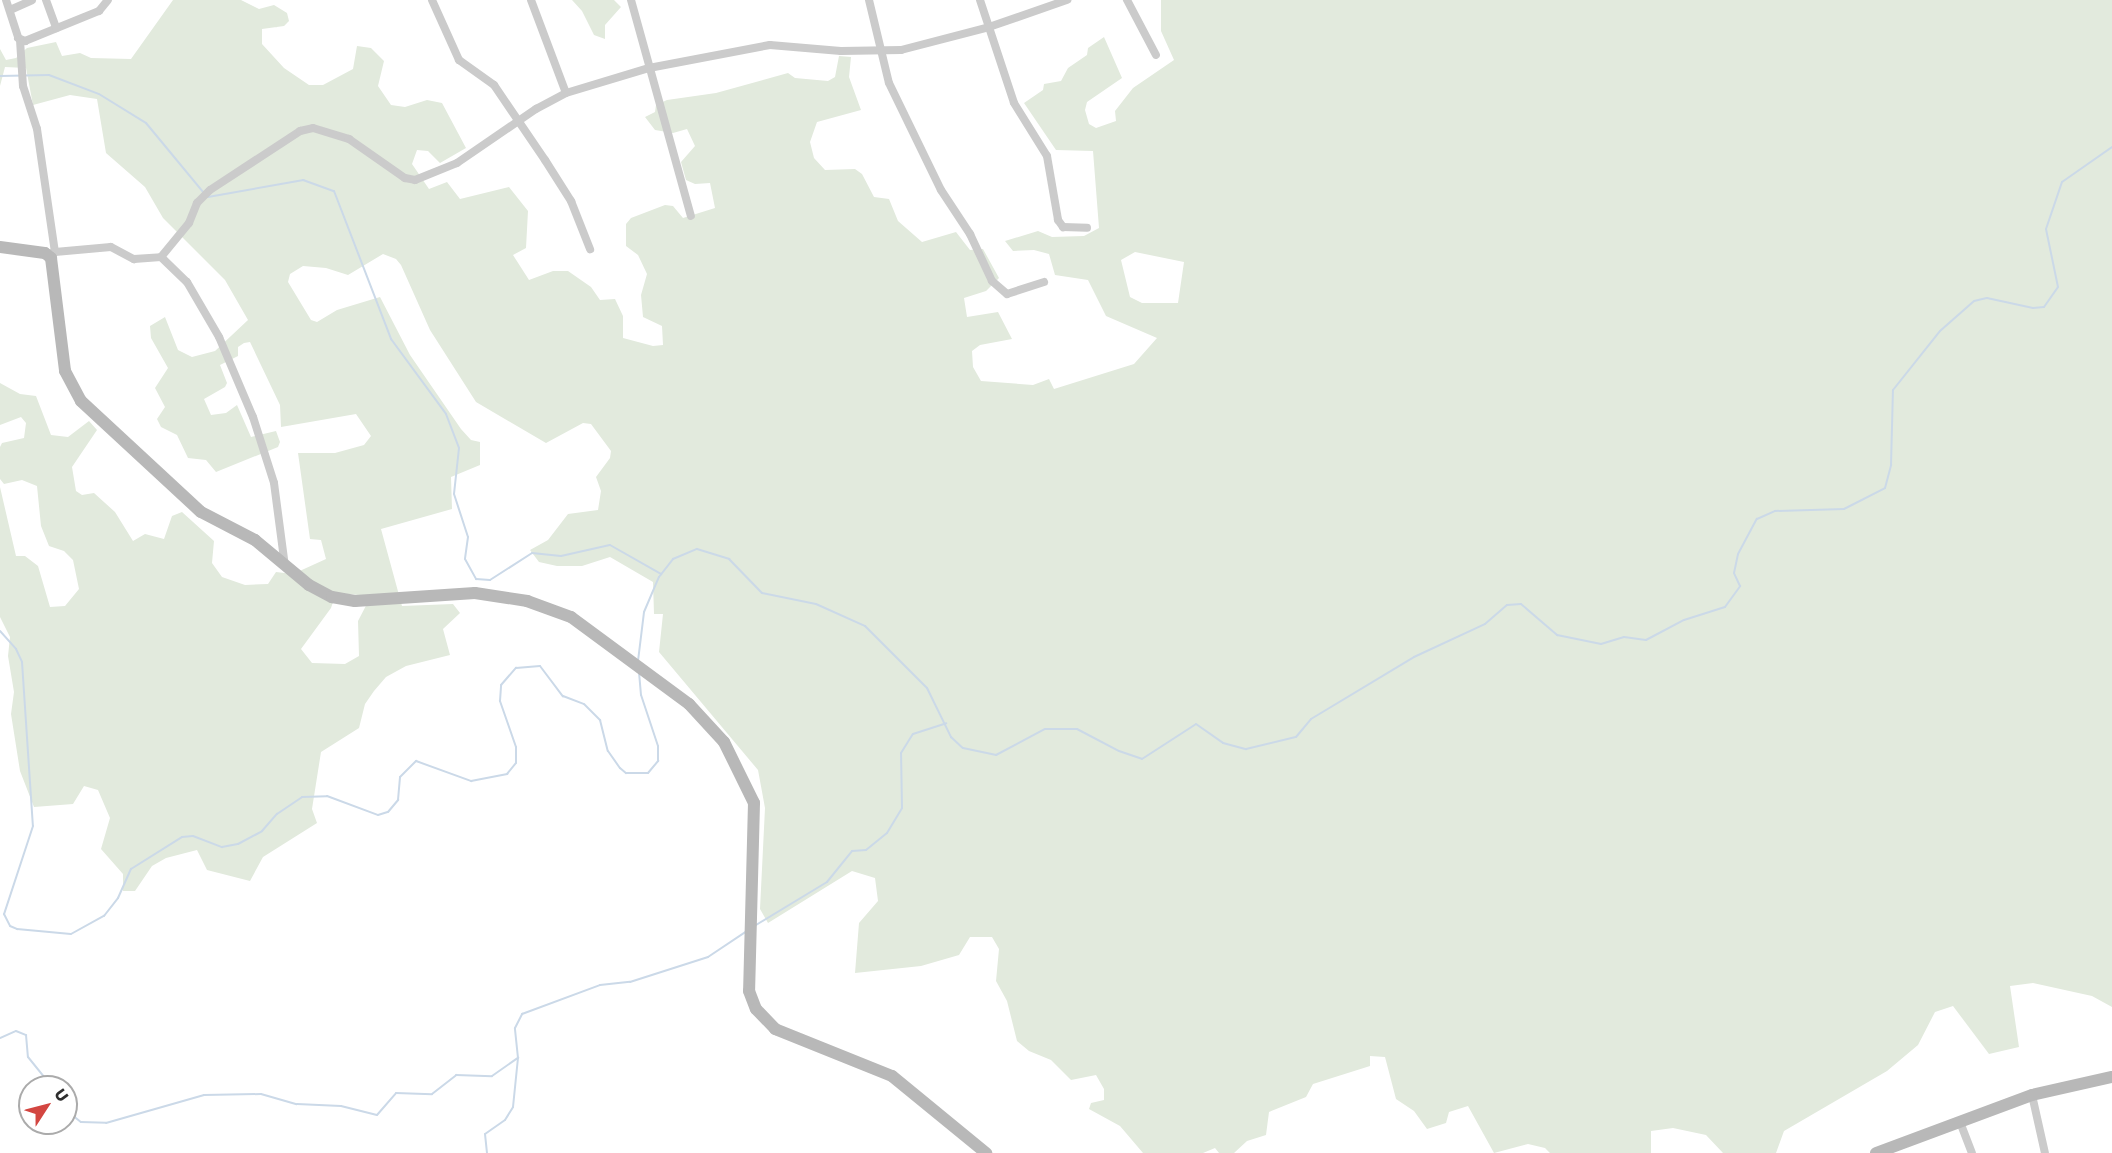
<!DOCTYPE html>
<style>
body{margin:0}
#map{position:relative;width:2112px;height:1153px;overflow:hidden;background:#fff;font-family:Poppins,sans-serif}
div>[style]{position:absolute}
.green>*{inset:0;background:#e2eadd}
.stream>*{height:2px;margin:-1px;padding:0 1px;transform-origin:1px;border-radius:1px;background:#cbd9e8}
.minor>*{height:8px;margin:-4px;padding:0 4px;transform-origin:4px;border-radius:4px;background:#cbcbcb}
.secondary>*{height:12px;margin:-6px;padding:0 6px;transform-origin:6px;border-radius:6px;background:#b8b8b8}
span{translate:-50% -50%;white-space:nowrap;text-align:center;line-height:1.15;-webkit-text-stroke:6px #fff;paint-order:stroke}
.north{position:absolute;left:18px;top:1075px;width:60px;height:60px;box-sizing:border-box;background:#fff;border:2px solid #ababab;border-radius:50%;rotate:54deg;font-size:16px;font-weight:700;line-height:24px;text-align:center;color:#2e2e2e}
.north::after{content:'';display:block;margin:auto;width:21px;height:27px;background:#d34641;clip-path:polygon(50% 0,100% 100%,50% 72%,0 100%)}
</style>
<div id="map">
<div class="green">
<i style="clip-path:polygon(evenodd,173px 0,241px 0,259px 9px,274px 5px,287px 13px,289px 21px,284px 26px,262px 29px,262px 44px,284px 68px,309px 85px,323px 85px,353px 69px,357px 46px,371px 48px,384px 61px,378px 86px,391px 105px,405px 107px,427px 100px,442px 103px,466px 148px,440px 163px,428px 151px,417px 150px,412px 164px,429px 189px,447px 182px,460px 199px,509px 187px,528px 211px,526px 248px,513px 255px,529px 280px,553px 271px,568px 271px,591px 287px,600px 300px,615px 299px,623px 316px,623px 338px,653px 346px,663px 345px,662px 326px,643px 317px,641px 295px,647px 274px,638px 255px,626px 246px,626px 224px,631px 218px,665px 205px,673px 206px,683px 218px,715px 208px,710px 183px,695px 184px,686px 180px,681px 162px,695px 146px,687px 129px,673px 133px,655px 130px,645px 117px,655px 112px,656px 105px,667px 100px,716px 93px,788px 73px,795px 78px,828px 81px,835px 77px,839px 56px,851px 57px,849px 77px,861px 110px,817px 122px,810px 142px,814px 158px,825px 170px,855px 169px,862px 174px,874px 197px,889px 199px,898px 221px,922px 242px,956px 232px,970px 250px,983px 249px,999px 278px,986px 291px,964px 298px,967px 317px,998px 312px,1012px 339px,980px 345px,972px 351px,973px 367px,981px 381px,1033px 385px,1049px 379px,1054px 389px,1134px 364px,1157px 338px,1106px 316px,1088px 280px,1055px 275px,1049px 254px,1034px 250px,1013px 251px,1005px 241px,1038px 231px,1052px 237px,1084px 236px,1099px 228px,1093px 151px,1056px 150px,1024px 103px,1043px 90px,1044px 84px,1061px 81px,1068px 68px,1087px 55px,1088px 48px,1104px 37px,1122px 78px,1087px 102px,1085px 110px,1089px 124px,1096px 128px,1116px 121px,1115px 111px,1133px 88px,1174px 60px,1161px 31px,1161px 0,2112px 0,2112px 1007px,2092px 996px,2033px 983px,2010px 986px,2019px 1047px,1989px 1054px,1953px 1006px,1935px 1012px,1918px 1045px,1887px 1071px,1784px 1131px,1776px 1153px,1723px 1153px,1706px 1135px,1673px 1128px,1651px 1131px,1651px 1153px,1550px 1153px,1545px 1148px,1528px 1144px,1494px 1153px,1468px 1106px,1449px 1112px,1446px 1123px,1427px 1129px,1414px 1111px,1396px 1099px,1385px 1057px,1370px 1056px,1370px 1066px,1313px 1084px,1306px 1097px,1269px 1112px,1266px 1135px,1247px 1141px,1234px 1153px,1219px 1153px,1215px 1148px,1203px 1153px,1143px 1153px,1120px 1126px,1089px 1109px,1091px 1103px,1104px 1100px,1104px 1089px,1096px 1075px,1071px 1080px,1051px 1060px,1029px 1051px,1017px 1041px,1007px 1001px,996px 981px,999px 949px,992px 937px,970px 937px,959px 955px,921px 966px,855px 973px,859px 923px,878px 901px,875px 878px,852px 871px,768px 923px,760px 909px,765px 808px,758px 770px,659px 652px,663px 614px,654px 614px,653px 582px,610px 557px,582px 566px,557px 566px,539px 562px,530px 550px,548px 540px,568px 514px,598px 510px,601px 491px,596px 477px,610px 458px,611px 451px,591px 424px,583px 423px,546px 443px,476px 402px,430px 330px,401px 265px,396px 259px,383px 254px,348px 275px,326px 268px,303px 266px,290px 274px,288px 282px,311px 320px,317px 322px,337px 310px,380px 297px,410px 355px,461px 429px,471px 440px,480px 442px,480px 465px,451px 477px,452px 509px,381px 529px,402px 606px,453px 604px,460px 613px,443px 629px,450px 655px,406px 666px,386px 677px,374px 691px,365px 704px,359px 728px,321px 752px,312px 809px,317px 823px,263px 857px,250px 881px,207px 870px,197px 850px,166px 858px,152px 866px,135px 891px,123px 891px,123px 874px,101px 849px,110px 818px,98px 790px,84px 786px,73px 804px,34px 807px,20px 771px,11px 714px,14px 692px,8px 656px,10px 637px,0 617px,0 487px,16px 556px,25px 556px,38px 566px,50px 607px,65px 606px,79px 589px,73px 560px,64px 551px,49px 546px,41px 526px,37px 486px,22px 480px,4px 484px,0 479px,0 447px,2px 443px,24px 438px,26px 423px,21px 417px,0 425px,0 383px,20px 394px,36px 396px,51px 435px,68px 437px,89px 421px,97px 430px,72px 467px,76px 491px,82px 495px,94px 493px,115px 512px,133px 541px,145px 534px,164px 539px,172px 516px,182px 512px,214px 541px,212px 563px,222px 577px,245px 585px,268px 584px,276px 572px,293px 574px,326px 559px,321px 540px,310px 539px,298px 453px,335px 453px,364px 445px,371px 436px,356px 414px,281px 427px,280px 405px,250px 342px,244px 343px,238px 347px,238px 356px,220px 365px,227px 383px,225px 387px,204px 399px,211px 415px,226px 413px,237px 405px,251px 437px,276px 431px,280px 442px,278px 447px,216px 472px,206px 460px,188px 458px,177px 435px,161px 427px,157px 419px,165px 407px,155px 388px,168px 368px,151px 338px,150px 326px,165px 317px,178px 350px,192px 357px,215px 351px,248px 320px,225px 280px,163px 218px,145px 187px,106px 153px,97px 99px,70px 95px,33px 105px,26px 68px,5px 67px,0 86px,0 49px,6px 60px,16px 58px,27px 48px,56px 42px,62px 56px,80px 53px,91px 58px,131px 59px,173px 0,1135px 252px,1184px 262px,1178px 303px,1142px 303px,1130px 297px,1121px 260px,1135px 252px,173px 0,336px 593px,371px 596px,358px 621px,359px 656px,345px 664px,312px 663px,301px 649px,331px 608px,336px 593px)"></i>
<i style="clip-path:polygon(572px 0,614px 0,621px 7px,605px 25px,605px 39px,594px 35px,582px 11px)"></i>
</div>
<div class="stream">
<i style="left:0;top:76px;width:49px;rotate:-1.2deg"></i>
<i style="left:49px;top:75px;width:53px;rotate:20.8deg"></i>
<i style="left:99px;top:94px;width:55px;rotate:31.7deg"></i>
<i style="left:146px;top:123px;width:91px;rotate:50.4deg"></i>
<i style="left:208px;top:197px;width:97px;rotate:-10.1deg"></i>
<i style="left:303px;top:180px;width:33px;rotate:20deg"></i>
<i style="left:334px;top:191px;width:159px;rotate:68.9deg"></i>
<i style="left:391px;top:339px;width:93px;rotate:53.7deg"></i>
<i style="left:446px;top:414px;width:36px;rotate:69deg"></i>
<i style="left:459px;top:448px;width:46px;rotate:96.2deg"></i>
<i style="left:454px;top:494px;width:45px;rotate:72deg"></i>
<i style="left:468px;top:537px;width:22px;rotate:98deg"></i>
<i style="left:465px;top:559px;width:23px;rotate:61deg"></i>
<i style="left:476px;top:579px;width:14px;rotate:4deg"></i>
<i style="left:490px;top:580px;width:50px;rotate:-32.7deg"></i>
<i style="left:532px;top:553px;width:29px;rotate:6deg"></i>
<i style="left:561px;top:556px;width:50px;rotate:-12.7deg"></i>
<i style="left:610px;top:545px;width:59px;rotate:29.6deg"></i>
<i style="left:0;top:631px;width:24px;rotate:48deg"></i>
<i style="left:16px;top:649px;width:14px;rotate:65deg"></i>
<i style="left:22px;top:662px;width:164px;rotate:86.2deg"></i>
<i style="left:33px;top:826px;width:93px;rotate:108.2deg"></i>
<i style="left:4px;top:914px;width:13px;rotate:63deg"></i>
<i style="left:10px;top:926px;width:8px;rotate:23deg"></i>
<i style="left:17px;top:929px;width:54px;rotate:5.3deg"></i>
<i style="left:71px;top:934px;width:38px;rotate:-29deg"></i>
<i style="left:104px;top:916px;width:23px;rotate:-52deg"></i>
<i style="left:118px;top:898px;width:32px;rotate:-66deg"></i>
<i style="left:131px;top:869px;width:60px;rotate:-32.1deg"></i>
<i style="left:182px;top:837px;width:11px;rotate:-5deg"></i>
<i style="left:193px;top:836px;width:31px;rotate:21deg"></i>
<i style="left:222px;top:847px;width:16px;rotate:-11deg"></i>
<i style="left:238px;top:844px;width:27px;rotate:-28deg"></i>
<i style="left:262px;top:831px;width:23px;rotate:-49deg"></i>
<i style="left:277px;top:814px;width:30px;rotate:-34deg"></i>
<i style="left:302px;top:797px;width:25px;rotate:-2deg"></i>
<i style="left:327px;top:796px;width:54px;rotate:20.4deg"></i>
<i style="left:378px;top:815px;width:10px;rotate:-17deg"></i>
<i style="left:388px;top:812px;width:16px;rotate:-50deg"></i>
<i style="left:398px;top:800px;width:23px;rotate:-85deg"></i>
<i style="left:400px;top:777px;width:23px;rotate:-45deg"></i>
<i style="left:416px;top:761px;width:59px;rotate:20deg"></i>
<i style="left:471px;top:781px;width:37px;rotate:-11deg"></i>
<i style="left:507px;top:774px;width:14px;rotate:-51deg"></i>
<i style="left:516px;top:763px;width:16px;rotate:-90deg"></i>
<i style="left:516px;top:747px;width:49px;rotate:-109.2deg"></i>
<i style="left:500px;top:701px;width:16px;rotate:-86deg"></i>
<i style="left:501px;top:685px;width:23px;rotate:-49deg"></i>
<i style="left:516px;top:668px;width:24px;rotate:-5deg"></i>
<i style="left:540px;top:666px;width:38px;rotate:53deg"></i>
<i style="left:563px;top:696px;width:22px;rotate:21deg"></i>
<i style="left:584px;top:704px;width:23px;rotate:45deg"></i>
<i style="left:600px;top:720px;width:32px;rotate:76deg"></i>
<i style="left:608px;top:751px;width:21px;rotate:55deg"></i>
<i style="left:620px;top:768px;width:8px;rotate:40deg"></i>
<i style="left:626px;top:773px;width:22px"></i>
<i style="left:648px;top:773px;width:16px;rotate:-50deg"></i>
<i style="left:658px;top:761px;width:15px;rotate:-90deg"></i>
<i style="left:658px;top:746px;width:54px;rotate:-108.4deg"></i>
<i style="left:641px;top:695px;width:23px;rotate:-95deg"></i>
<i style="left:638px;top:661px;width:49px;rotate:-83deg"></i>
<i style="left:644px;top:612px;width:38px;rotate:-67deg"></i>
<i style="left:659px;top:577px;width:23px;rotate:-52deg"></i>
<i style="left:673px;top:559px;width:26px;rotate:-23deg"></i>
<i style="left:697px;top:549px;width:34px;rotate:17deg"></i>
<i style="left:729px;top:559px;width:47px;rotate:45.9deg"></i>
<i style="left:762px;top:593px;width:55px;rotate:11.5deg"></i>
<i style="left:816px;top:604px;width:54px;rotate:24.2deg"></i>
<i style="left:865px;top:626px;width:88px;rotate:45deg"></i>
<i style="left:927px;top:688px;width:55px;rotate:63.9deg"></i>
<i style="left:951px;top:737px;width:16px;rotate:43deg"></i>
<i style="left:963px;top:748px;width:34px;rotate:12deg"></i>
<i style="left:996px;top:755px;width:55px;rotate:-28deg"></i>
<i style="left:1045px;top:729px;width:32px"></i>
<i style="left:1077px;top:729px;width:47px;rotate:27.6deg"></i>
<i style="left:1119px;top:751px;width:24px;rotate:19deg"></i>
<i style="left:1142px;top:759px;width:64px;rotate:-32.9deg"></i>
<i style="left:1196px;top:724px;width:33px;rotate:35deg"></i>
<i style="left:1223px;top:743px;width:24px;rotate:15deg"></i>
<i style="left:1246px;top:749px;width:51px;rotate:-13.5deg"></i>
<i style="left:1296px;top:737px;width:23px;rotate:-50deg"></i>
<i style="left:1311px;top:719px;width:120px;rotate:-31deg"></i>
<i style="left:1414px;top:657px;width:78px;rotate:-24.9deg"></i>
<i style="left:1485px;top:624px;width:29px;rotate:-41deg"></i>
<i style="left:1507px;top:605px;width:14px;rotate:-4deg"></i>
<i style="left:1521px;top:604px;width:48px;rotate:40.7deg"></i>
<i style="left:1557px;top:635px;width:45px;rotate:11.6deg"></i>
<i style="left:1601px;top:644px;width:24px;rotate:-17deg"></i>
<i style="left:1624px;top:637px;width:22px;rotate:8deg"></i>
<i style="left:1646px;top:640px;width:43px;rotate:-27.8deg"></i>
<i style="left:1684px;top:620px;width:43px;rotate:-17.6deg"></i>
<i style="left:1725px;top:607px;width:26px;rotate:-54deg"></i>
<i style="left:1740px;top:586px;width:14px;rotate:-115deg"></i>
<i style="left:1734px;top:573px;width:19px;rotate:-78deg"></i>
<i style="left:1738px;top:554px;width:40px;rotate:-62deg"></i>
<i style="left:1757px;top:519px;width:20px;rotate:-24deg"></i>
<i style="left:1775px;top:511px;width:69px;rotate:-1.7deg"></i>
<i style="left:1844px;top:509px;width:46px;rotate:-27.1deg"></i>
<i style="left:1885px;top:488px;width:24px;rotate:-75deg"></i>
<i style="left:1891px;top:465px;width:75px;rotate:-88.5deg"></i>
<i style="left:1893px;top:390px;width:75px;rotate:-51.5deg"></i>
<i style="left:1940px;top:331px;width:45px;rotate:-41.4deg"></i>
<i style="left:1974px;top:301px;width:13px;rotate:-13deg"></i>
<i style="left:1987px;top:298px;width:47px;rotate:12.3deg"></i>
<i style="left:2033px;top:308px;width:11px;rotate:-5deg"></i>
<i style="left:2044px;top:307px;width:24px;rotate:-55deg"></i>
<i style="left:2058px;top:287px;width:59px;rotate:-101.7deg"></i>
<i style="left:2046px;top:229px;width:50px;rotate:-71.2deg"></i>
<i style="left:2062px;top:182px;width:61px;rotate:-35deg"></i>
<i style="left:756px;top:925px;width:83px;rotate:-31.2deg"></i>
<i style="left:827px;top:882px;width:40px;rotate:-51deg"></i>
<i style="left:852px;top:851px;width:14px;rotate:-4deg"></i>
<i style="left:866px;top:850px;width:27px;rotate:-39deg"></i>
<i style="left:887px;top:833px;width:29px;rotate:-59deg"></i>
<i style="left:902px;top:808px;width:55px;rotate:-91deg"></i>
<i style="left:901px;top:753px;width:22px;rotate:-58deg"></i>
<i style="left:913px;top:734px;width:35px;rotate:-18deg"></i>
<i style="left:0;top:1038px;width:17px;rotate:-24deg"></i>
<i style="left:16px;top:1031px;width:11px;rotate:22deg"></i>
<i style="left:26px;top:1035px;width:22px;rotate:85deg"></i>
<i style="left:28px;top:1057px;width:38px;rotate:51deg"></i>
<i style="left:66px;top:1110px;width:19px;rotate:39deg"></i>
<i style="left:81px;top:1122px;width:25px;rotate:2deg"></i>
<i style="left:106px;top:1123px;width:102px;rotate:-15.9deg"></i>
<i style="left:204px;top:1095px;width:57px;rotate:-1deg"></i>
<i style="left:261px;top:1094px;width:37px;rotate:16deg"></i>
<i style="left:297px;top:1104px;width:44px;rotate:2.6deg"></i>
<i style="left:341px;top:1106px;width:37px;rotate:14deg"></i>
<i style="left:377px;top:1115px;width:29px;rotate:-49deg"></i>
<i style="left:396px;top:1093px;width:36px;rotate:2deg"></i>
<i style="left:432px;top:1094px;width:31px;rotate:-38deg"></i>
<i style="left:456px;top:1075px;width:36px;rotate:2deg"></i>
<i style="left:492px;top:1076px;width:32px;rotate:-35deg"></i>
<i style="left:487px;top:1153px;width:19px;rotate:-96deg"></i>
<i style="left:485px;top:1134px;width:24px;rotate:-35deg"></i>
<i style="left:505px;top:1120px;width:15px;rotate:-58deg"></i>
<i style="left:513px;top:1107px;width:49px;rotate:-84.2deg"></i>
<i style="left:518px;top:1058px;width:30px;rotate:-96deg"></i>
<i style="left:515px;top:1028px;width:16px;rotate:-63deg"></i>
<i style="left:522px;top:1014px;width:83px;rotate:-20.4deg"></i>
<i style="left:600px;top:985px;width:30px;rotate:-6deg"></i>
<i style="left:630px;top:982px;width:82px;rotate:-17.8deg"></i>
<i style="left:708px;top:957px;width:47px;rotate:-33.7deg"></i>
</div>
<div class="minor">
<i style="left:6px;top:0;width:40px;rotate:72deg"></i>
<i style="left:18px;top:38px;width:8px;rotate:23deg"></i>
<i style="left:25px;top:41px;width:80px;rotate:-22.1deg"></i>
<i style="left:99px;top:11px;width:14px;rotate:-51deg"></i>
<i style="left:46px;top:0;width:30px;rotate:70deg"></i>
<i style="left:432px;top:0;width:66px;rotate:65.8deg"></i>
<i style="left:459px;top:60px;width:43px;rotate:35.5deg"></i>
<i style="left:494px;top:85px;width:91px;rotate:55.8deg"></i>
<i style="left:545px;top:160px;width:49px;rotate:57.6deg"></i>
<i style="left:571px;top:201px;width:52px;rotate:68.4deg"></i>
<i style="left:531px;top:0;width:99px;rotate:69.4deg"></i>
<i style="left:631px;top:0;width:224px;rotate:74.5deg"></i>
<i style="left:869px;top:0;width:85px;rotate:76.5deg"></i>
<i style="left:889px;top:83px;width:119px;rotate:64.1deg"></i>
<i style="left:941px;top:190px;width:53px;rotate:56.6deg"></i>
<i style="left:970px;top:234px;width:52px;rotate:64.9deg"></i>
<i style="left:992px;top:281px;width:20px;rotate:41deg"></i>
<i style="left:1007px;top:294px;width:39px;rotate:-18deg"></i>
<i style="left:980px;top:0;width:108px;rotate:71.7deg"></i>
<i style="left:1014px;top:103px;width:62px;rotate:58.1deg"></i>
<i style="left:1047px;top:156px;width:65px;rotate:80.2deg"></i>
<i style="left:1058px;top:220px;width:9px;rotate:54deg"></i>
<i style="left:1063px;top:227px;width:24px;rotate:2deg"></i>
<i style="left:1127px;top:0;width:62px;rotate:62.2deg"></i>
<i style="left:10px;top:10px;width:24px;rotate:-24deg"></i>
<i style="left:20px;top:40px;width:46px;rotate:86.3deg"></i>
<i style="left:23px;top:86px;width:45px;rotate:72deg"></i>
<i style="left:37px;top:129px;width:124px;rotate:81.7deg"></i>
<i style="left:55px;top:252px;width:3px;rotate:162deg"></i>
<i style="left:55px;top:252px;width:56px;rotate:-5.1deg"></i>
<i style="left:111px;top:247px;width:26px;rotate:28deg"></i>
<i style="left:134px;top:259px;width:27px;rotate:-4deg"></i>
<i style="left:161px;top:257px;width:36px;rotate:44deg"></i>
<i style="left:187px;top:282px;width:64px;rotate:59.8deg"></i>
<i style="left:219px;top:337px;width:87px;rotate:67deg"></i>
<i style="left:253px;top:417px;width:69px;rotate:72.3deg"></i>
<i style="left:274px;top:483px;width:84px;rotate:82.5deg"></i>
<i style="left:161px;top:257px;width:44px;rotate:-50.5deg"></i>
<i style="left:189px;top:223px;width:22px;rotate:-68deg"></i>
<i style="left:197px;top:203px;width:18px;rotate:-45deg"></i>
<i style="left:210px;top:190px;width:108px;rotate:-33.2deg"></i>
<i style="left:300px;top:131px;width:13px;rotate:-13deg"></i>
<i style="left:313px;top:128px;width:38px;rotate:17deg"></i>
<i style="left:349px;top:139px;width:68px;rotate:34.9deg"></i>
<i style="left:405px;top:178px;width:10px;rotate:11deg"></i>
<i style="left:415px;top:180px;width:45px;rotate:-22deg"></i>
<i style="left:457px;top:163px;width:96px;rotate:-34.4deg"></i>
<i style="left:536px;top:109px;width:34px;rotate:-28deg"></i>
<i style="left:566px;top:93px;width:87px;rotate:-16.8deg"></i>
<i style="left:649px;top:68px;width:123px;rotate:-10.8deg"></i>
<i style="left:770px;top:45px;width:71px;rotate:4.8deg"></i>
<i style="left:841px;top:51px;width:60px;rotate:-1deg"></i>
<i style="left:901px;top:50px;width:91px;rotate:-14.6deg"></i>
<i style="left:989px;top:27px;width:83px;rotate:-19.1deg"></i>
<i style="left:2032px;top:1095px;width:59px;rotate:77.4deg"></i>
<i style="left:1960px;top:1122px;width:33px;rotate:69deg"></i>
</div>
<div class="secondary">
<i style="left:0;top:247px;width:45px;rotate:7.6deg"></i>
<i style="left:45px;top:253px;width:8px;rotate:40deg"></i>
<i style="left:51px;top:258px;width:114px;rotate:82.9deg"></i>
<i style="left:65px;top:371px;width:34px;rotate:62deg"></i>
<i style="left:81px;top:401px;width:163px;rotate:42.8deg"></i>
<i style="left:201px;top:512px;width:61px;rotate:27.4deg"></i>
<i style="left:255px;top:540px;width:70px;rotate:39.8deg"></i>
<i style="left:309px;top:585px;width:26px;rotate:28deg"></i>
<i style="left:332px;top:597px;width:23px;rotate:10deg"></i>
<i style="left:355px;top:601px;width:120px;rotate:-3.8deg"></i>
<i style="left:475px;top:593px;width:53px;rotate:8.7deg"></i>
<i style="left:527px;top:601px;width:47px;rotate:20deg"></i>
<i style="left:571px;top:617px;width:147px;rotate:36.4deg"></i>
<i style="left:689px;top:704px;width:52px;rotate:47.4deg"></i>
<i style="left:724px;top:742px;width:68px;rotate:63.8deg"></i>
<i style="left:754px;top:803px;width:188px;rotate:91.5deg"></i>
<i style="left:749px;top:991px;width:19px;rotate:69deg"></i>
<i style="left:756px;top:1009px;width:28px;rotate:46deg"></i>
<i style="left:775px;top:1029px;width:126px;rotate:21.9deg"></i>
<i style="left:892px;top:1076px;width:122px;rotate:39.3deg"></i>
<i style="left:1876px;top:1153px;width:166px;rotate:-20.4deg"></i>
<i style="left:2032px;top:1095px;width:82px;rotate:-12.7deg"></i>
</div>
<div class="north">U</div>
</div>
